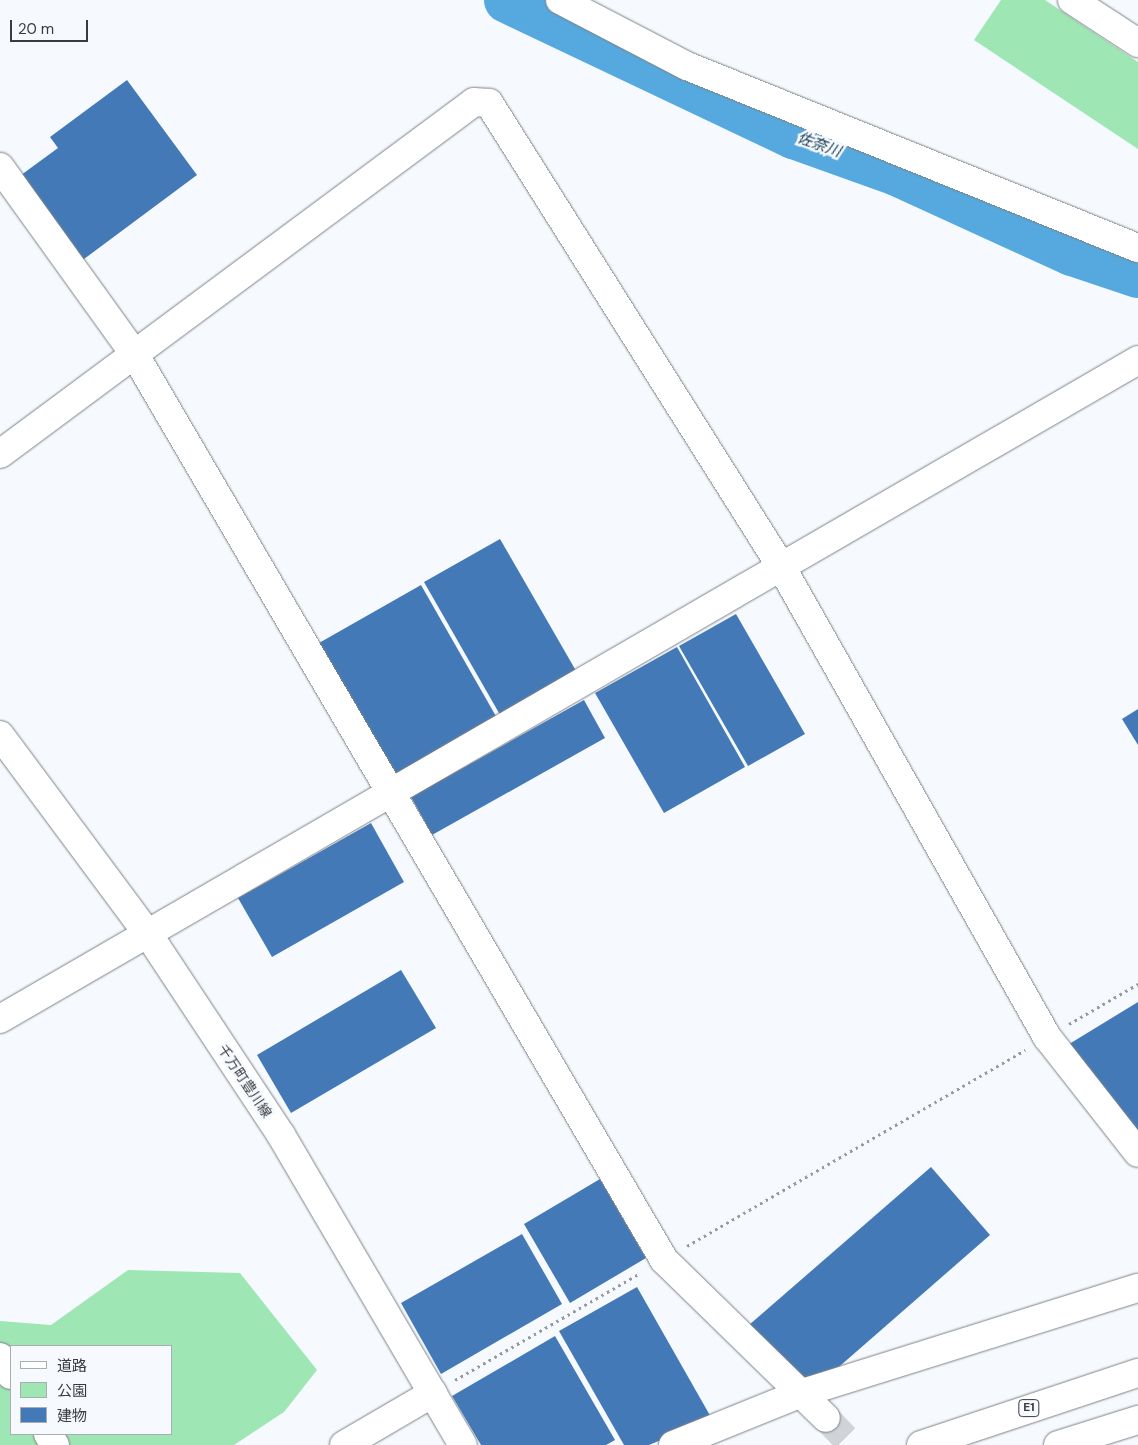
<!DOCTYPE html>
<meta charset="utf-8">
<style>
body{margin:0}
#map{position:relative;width:1138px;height:1445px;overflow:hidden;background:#f6fafe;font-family:"DM Sans","Noto Sans JP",sans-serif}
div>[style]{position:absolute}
.green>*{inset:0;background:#9ee6b4}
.river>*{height:46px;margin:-23px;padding:0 23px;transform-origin:23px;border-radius:23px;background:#56a9df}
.building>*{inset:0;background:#4479b7}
.street-tunnel>*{height:28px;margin-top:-14px;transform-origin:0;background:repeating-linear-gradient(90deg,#d0d4d8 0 28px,transparent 0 42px)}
.path>*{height:3px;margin-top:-1.5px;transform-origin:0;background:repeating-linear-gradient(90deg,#96999d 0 2.5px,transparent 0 6.5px)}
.roads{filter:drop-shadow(0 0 1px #7d8288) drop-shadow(0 0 1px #7d8288)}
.street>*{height:28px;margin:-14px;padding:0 14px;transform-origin:14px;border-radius:14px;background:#fff}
.secondary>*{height:28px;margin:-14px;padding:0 14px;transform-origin:14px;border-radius:14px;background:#fff}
.highway>*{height:28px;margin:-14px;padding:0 14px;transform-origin:14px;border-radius:14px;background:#fff}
span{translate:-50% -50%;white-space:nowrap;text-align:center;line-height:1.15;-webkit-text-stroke:5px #f6fafe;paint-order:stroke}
.shield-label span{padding:1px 4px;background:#f6fafe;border:1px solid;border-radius:4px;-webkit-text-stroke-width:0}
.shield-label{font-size:12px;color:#393b3e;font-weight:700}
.street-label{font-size:14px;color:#393b3e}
.water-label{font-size:15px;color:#0f334a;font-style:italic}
.legend{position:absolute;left:10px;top:1345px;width:162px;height:90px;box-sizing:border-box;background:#f6fafe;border:1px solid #aaaeb1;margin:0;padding:6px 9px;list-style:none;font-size:15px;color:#393b3e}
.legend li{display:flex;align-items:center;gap:10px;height:25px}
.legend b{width:25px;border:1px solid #aaaeb1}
.scale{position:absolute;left:10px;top:20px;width:78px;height:22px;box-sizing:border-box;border:2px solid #393b3e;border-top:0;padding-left:6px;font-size:15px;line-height:18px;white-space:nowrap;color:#393b3e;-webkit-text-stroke:4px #f6fafe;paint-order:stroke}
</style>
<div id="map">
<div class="green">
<i style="clip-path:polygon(1001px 0,1045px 0,1138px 62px,1138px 149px,974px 40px)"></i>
<i style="clip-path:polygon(evenodd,128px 1270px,240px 1273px,317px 1370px,284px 1412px,234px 1445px,0 1445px,0 1321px,51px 1325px,128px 1270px,11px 1346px,171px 1346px,171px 1434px,11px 1434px,11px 1346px)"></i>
</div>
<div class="river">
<i style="left:507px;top:0;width:318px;rotate:25.4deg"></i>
<i style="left:794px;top:136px;width:109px;rotate:19.8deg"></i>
<i style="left:897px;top:173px;width:192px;rotate:24.6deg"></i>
<i style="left:1072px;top:253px;width:70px;rotate:18.4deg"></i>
</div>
<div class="building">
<i style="clip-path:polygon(127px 80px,197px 175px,80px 262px,17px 178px,58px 148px,50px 137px)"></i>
<i style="clip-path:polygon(500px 539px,579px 676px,503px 720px,424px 582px)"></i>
<i style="clip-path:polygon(421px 585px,497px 718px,396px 777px,319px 643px)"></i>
<i style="clip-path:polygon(736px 614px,805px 734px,748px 766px,679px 646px)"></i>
<i style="clip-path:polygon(677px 647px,745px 767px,664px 813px,595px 693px)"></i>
<i style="clip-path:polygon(584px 700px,605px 738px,432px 835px,411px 797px)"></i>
<i style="clip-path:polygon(1138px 709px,1138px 745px,1122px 719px)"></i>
<i style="clip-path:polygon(371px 823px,404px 882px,272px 957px,238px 898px)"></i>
<i style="clip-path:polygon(401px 970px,436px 1028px,291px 1113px,257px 1055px)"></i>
<i style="clip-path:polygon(1138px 1002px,1138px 1143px,1061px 1049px)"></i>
<i style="clip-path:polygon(931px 1167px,990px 1235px,809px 1393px,749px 1325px)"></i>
<i style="clip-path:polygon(600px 1179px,646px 1258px,570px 1303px,524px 1224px)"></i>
<i style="clip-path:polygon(522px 1234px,562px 1304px,441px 1374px,401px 1303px)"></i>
<i style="clip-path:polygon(637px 1287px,712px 1419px,649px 1445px,624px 1445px,559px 1331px)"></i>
<i style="clip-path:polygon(555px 1336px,615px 1440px,606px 1445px,481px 1445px,452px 1396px)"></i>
</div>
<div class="street-tunnel">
<i style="left:826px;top:1418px;width:37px;rotate:46deg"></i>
</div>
<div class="path">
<i style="left:1069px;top:1024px;width:80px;rotate:-30.1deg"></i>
<i style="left:687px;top:1246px;width:391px;rotate:-30.1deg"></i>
<i style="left:455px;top:1380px;width:214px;rotate:-30deg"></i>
</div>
<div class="roads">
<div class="street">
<i style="left:560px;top:0;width:143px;rotate:27.5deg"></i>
<i style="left:687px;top:66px;width:486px;rotate:22deg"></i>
<i style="left:1072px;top:0;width:79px;rotate:33.1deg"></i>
<i style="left:0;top:167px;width:231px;rotate:54.3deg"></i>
<i style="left:135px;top:355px;width:1048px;rotate:59.69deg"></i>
<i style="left:664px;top:1260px;width:226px;rotate:44.3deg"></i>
<i style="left:0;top:454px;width:590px;rotate:-36.6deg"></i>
<i style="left:474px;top:102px;width:15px;rotate:4deg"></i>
<i style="left:489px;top:103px;width:550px;rotate:57.78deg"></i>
<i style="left:782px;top:568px;width:539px;rotate:60.53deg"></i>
<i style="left:1047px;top:1037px;width:147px;rotate:51.9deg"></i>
<i style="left:0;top:1019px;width:1315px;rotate:-30.07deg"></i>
<i style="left:0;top:1357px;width:21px;rotate:59deg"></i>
<i style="left:48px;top:1434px;width:13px;rotate:58deg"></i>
<i style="left:344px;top:1445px;width:103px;rotate:-30.3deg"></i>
<i style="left:673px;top:1445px;width:136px;rotate:-22deg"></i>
<i style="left:799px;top:1394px;width:355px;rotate:-17.4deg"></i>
</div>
<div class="secondary">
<i style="left:0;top:735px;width:248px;rotate:53.4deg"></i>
<i style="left:148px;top:934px;width:241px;rotate:56.5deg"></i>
<i style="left:281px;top:1135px;width:359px;rotate:59.6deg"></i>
</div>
<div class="highway">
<i style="left:921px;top:1445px;width:229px;rotate:-18.4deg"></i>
<i style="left:1058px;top:1445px;width:84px;rotate:-17.4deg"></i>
</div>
</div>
<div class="shield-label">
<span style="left:1029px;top:1408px">E1</span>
</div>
<div class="street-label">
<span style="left:245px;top:1081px;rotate:56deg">千万町豊川線</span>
</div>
<div class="water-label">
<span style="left:819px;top:145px;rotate:20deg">佐奈川</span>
</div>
<ul class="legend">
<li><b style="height:6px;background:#fff"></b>道路</li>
<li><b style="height:14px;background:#9ee6b4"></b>公園</li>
<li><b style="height:14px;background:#4479b7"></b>建物</li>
</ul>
<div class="scale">20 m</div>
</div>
